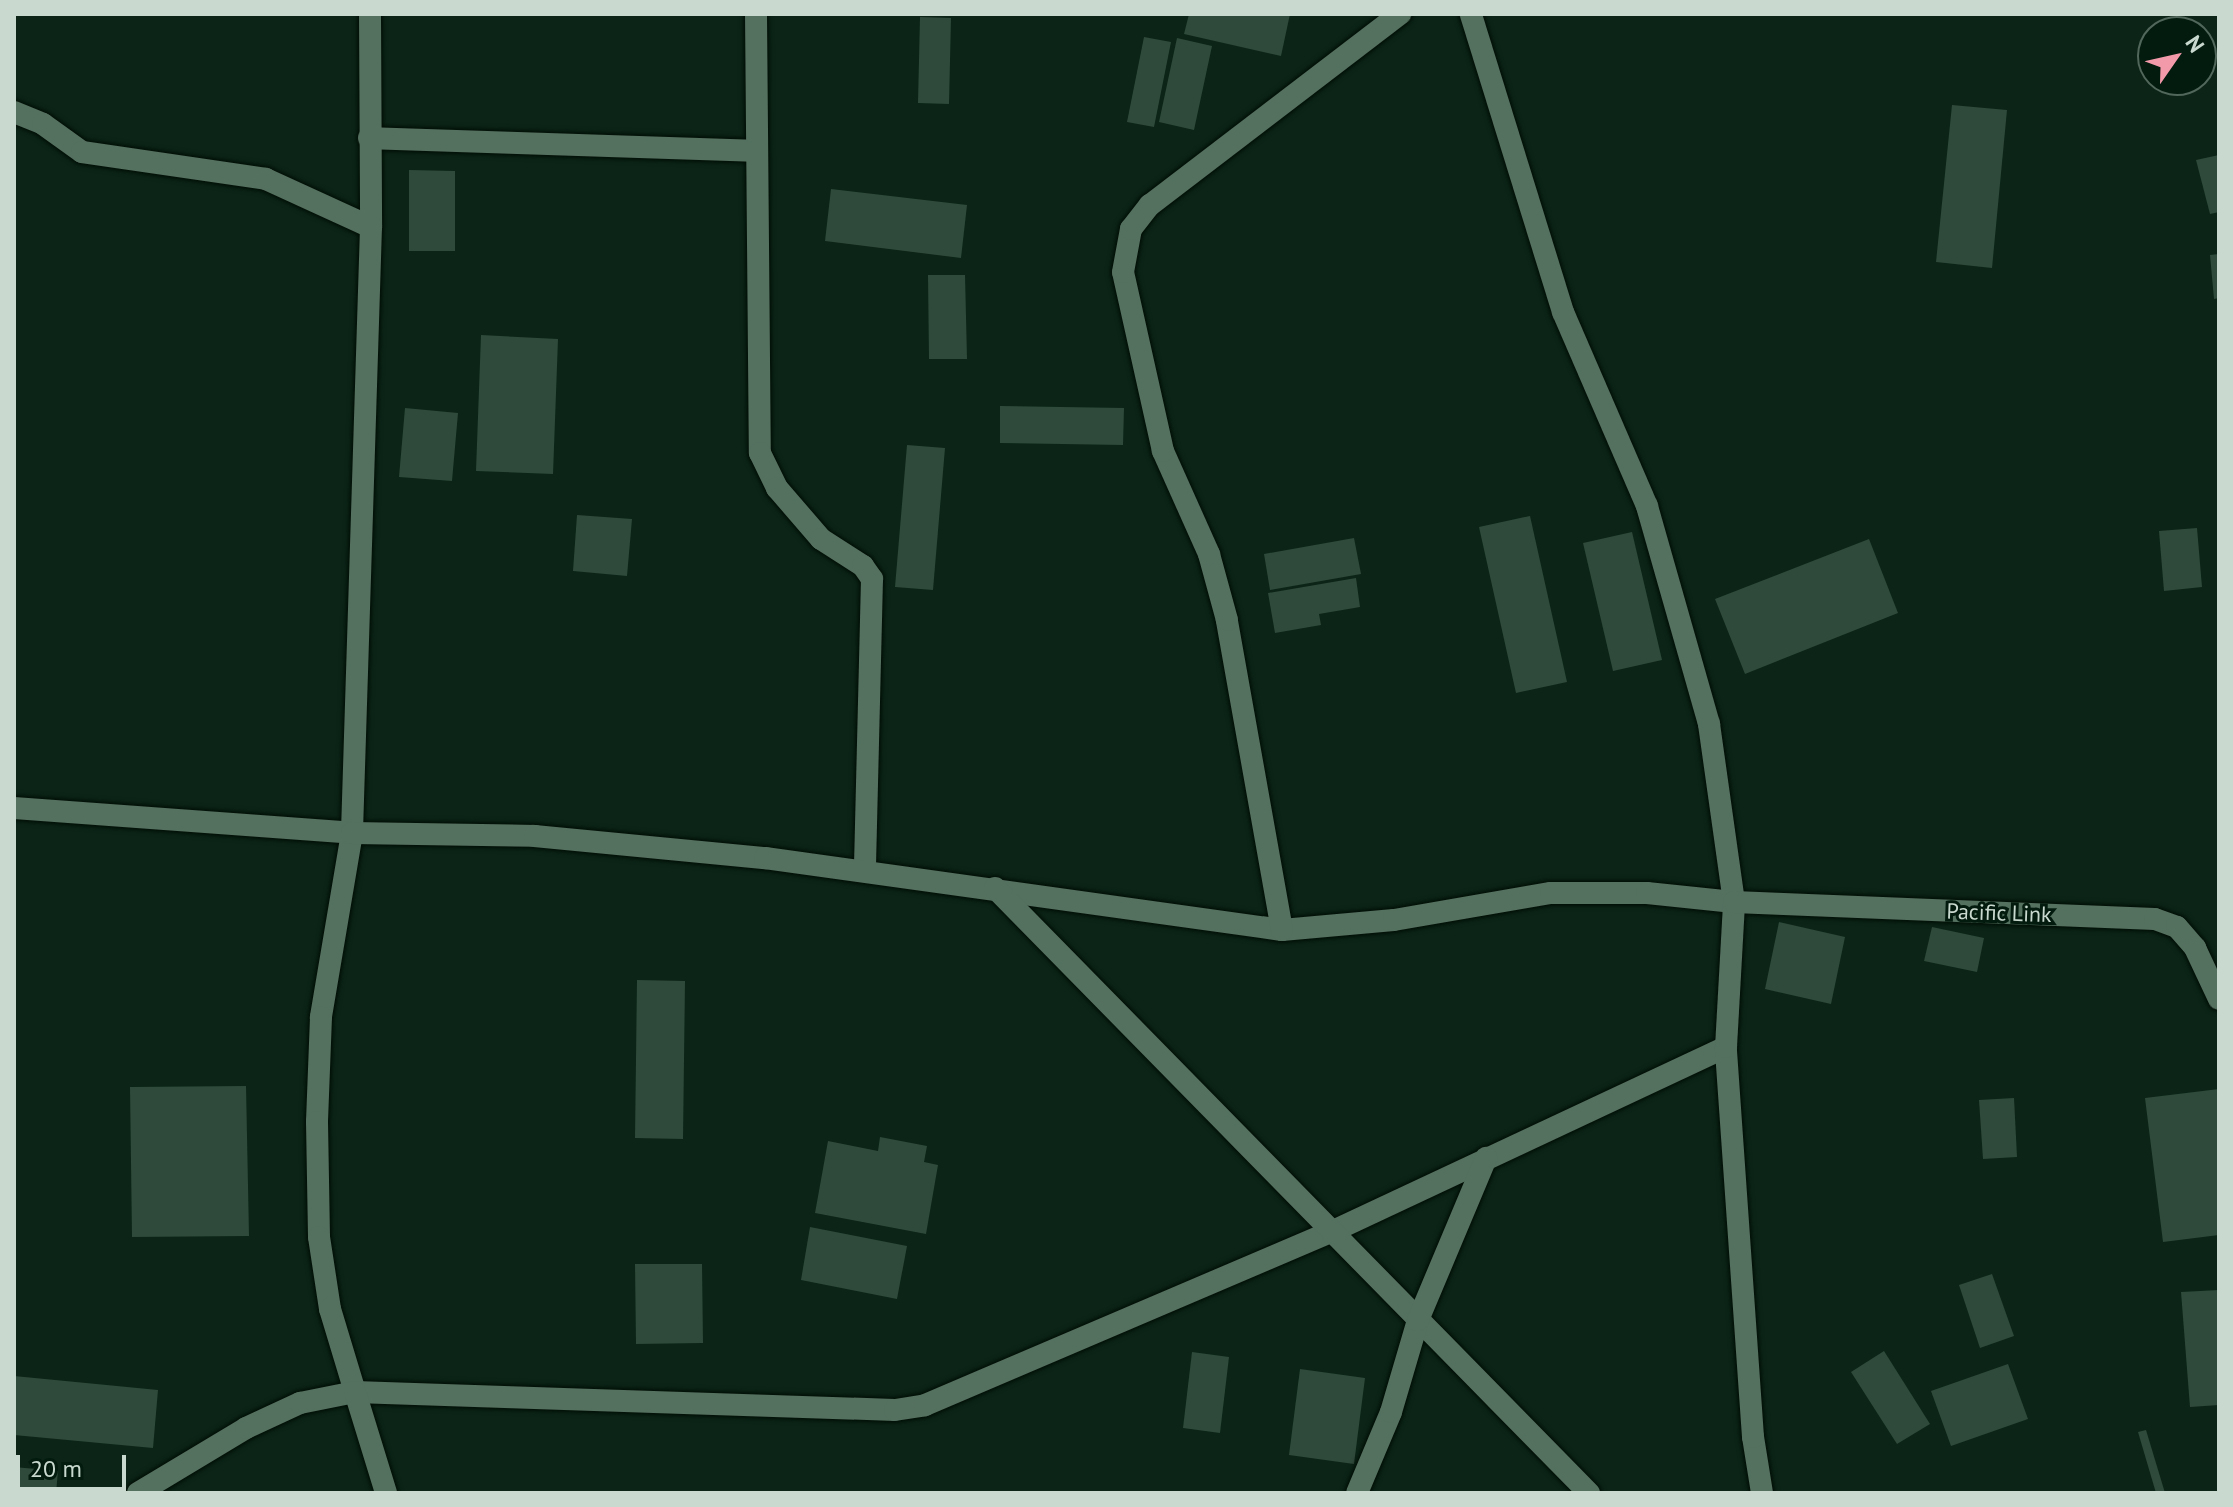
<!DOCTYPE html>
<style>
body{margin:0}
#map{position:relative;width:2233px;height:1507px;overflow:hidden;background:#0b2417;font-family:"PT Sans",sans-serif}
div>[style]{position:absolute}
.building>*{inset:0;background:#2f493a}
.roads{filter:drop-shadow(0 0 2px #000d04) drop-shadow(0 0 2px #000d04)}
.minor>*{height:22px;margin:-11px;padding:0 11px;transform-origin:11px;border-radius:11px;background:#54705f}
span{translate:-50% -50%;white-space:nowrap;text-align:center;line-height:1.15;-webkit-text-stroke:6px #021b0e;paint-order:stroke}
.street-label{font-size:22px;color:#cad9cf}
.frame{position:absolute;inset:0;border:16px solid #cad9cf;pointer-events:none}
.north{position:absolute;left:2137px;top:16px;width:80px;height:80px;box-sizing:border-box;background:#021b0e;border:2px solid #52675b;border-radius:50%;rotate:56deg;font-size:22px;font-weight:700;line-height:32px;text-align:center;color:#cad9cf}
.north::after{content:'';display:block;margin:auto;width:28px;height:36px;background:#f39aaa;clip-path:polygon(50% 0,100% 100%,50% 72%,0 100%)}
.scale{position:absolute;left:16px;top:1455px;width:110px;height:36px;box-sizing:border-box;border:4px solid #cad9cf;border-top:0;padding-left:10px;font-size:24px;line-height:28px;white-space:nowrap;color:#cad9cf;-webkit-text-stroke:6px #021b0e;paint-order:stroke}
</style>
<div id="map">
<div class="building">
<i style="clip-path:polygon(1189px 14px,1290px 14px,1281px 56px,1184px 34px)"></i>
<i style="clip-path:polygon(920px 17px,951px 18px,949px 104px,918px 103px)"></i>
<i style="clip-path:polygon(1144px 37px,1171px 42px,1154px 127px,1127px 122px)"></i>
<i style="clip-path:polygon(1177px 38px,1212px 46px,1194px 130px,1159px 122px)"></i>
<i style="clip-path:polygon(1952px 105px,2007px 110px,1992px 268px,1936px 262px)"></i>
<i style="clip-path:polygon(2219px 155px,2219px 212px,2210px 214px,2196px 160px)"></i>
<i style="clip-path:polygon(409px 170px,455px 171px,455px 251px,409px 251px)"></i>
<i style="clip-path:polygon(831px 189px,967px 205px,961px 258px,825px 241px)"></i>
<i style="clip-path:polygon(2219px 254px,2219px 298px,2214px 299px,2210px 255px)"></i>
<i style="clip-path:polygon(928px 275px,965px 275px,967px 359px,929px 359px)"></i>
<i style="clip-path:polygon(481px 335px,558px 339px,553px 474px,476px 471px)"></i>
<i style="clip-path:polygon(1000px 406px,1124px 408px,1123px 445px,1000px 443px)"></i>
<i style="clip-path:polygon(405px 408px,458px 413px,452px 481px,399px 477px)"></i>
<i style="clip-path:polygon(907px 445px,945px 448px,933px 590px,895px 587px)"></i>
<i style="clip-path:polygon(577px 515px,632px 519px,627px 576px,573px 571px)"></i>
<i style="clip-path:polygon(1530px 516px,1567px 682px,1516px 693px,1479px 527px)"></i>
<i style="clip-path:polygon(2197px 528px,2202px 587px,2164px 591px,2159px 531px)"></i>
<i style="clip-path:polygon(1632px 532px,1662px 660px,1613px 671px,1583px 543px)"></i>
<i style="clip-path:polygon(1354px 538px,1361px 574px,1270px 590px,1264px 554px)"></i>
<i style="clip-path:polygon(1869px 539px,1898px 613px,1745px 674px,1715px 599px)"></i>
<i style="clip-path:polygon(1356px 578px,1360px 607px,1319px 614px,1321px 625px,1275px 633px,1268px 593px)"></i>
<i style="clip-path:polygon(1779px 922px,1845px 937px,1831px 1004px,1765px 989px)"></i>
<i style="clip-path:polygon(1932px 927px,1984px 938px,1977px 972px,1924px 961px)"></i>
<i style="clip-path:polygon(637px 980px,685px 981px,683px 1139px,635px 1138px)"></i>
<i style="clip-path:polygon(246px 1086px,249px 1236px,132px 1237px,130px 1087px)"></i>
<i style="clip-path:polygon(2219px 1089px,2219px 1235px,2163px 1242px,2145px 1098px)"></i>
<i style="clip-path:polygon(2014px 1098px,2017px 1157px,1983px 1159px,1979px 1100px)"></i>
<i style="clip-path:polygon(880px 1137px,927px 1146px,924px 1162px,938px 1165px,926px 1234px,815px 1213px,828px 1141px,878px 1151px)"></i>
<i style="clip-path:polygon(810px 1227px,907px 1246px,897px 1299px,801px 1280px)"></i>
<i style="clip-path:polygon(635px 1264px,702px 1264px,703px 1343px,636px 1344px)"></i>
<i style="clip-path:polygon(1992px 1274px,2014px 1336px,1980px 1348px,1959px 1285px)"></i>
<i style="clip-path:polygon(2219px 1290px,2219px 1405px,2190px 1407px,2181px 1292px)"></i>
<i style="clip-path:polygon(1884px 1351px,1930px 1424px,1897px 1444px,1851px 1372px)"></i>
<i style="clip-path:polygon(1192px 1352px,1229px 1357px,1220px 1433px,1183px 1428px)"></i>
<i style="clip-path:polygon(2008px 1364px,2028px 1419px,1951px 1446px,1931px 1391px)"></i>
<i style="clip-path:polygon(1300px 1369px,1365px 1378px,1354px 1464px,1289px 1455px)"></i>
<i style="clip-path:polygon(14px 1376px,158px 1390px,153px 1448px,14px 1435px)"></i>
<i style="clip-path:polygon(2146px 1430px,2165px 1493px,2156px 1493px,2138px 1432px)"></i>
<i style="clip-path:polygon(14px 1467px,58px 1471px,56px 1493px,14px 1493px)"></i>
</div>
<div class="roads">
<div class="minor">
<i style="left:370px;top:14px;width:213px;rotate:89.7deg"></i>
<i style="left:371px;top:227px;width:606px;rotate:91.8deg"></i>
<i style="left:352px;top:833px;width:187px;rotate:99.6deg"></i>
<i style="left:321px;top:1017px;width:105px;rotate:92.2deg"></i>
<i style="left:317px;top:1122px;width:115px;rotate:89deg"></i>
<i style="left:319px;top:1237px;width:73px;rotate:81.3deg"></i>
<i style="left:330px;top:1309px;width:87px;rotate:73.2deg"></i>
<i style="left:355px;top:1392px;width:540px;rotate:1.91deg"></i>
<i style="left:895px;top:1410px;width:30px;rotate:-9deg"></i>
<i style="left:925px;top:1405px;width:441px;rotate:-23.1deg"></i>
<i style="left:1331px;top:1232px;width:436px;rotate:-25.1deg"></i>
<i style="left:756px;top:14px;width:439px;rotate:89.5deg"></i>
<i style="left:760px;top:453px;width:39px;rotate:64deg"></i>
<i style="left:777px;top:488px;width:67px;rotate:49.2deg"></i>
<i style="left:821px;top:539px;width:50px;rotate:32.7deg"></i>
<i style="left:863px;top:566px;width:16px;rotate:55deg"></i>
<i style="left:872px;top:579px;width:292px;rotate:91.4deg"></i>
<i style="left:14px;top:112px;width:31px;rotate:22deg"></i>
<i style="left:43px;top:124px;width:48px;rotate:35.7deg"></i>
<i style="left:82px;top:152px;width:186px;rotate:8.3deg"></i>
<i style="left:266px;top:179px;width:115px;rotate:24.6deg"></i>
<i style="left:369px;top:138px;width:388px;rotate:1.9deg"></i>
<i style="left:14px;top:808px;width:339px;rotate:4.2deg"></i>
<i style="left:352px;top:833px;width:183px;rotate:0.9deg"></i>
<i style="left:535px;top:836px;width:231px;rotate:5.5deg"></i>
<i style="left:765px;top:858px;width:522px;rotate:7.93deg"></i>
<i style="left:1282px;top:930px;width:112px;rotate:-5.1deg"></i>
<i style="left:1394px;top:920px;width:159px;rotate:-9.8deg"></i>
<i style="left:1551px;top:893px;width:96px"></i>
<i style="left:1647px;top:893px;width:87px;rotate:5.9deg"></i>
<i style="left:1734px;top:902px;width:180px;rotate:-98deg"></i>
<i style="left:1709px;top:724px;width:227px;rotate:-105.9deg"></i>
<i style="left:1647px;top:506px;width:211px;rotate:-113.4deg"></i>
<i style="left:1563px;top:312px;width:312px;rotate:-107.2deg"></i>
<i style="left:995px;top:888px;width:848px;rotate:45.53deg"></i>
<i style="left:1282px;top:930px;width:315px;rotate:-100.1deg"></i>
<i style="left:1227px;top:620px;width:68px;rotate:-105.3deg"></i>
<i style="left:1209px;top:554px;width:113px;rotate:-114.1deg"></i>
<i style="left:1163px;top:451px;width:183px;rotate:-102.6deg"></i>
<i style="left:1123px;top:272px;width:44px;rotate:-79.5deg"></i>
<i style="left:1131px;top:229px;width:31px;rotate:-52deg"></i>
<i style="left:1150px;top:205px;width:315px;rotate:-37.4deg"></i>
<i style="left:138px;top:1493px;width:126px;rotate:-31deg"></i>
<i style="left:246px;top:1428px;width:60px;rotate:-24.8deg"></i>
<i style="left:300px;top:1403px;width:56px;rotate:-11.3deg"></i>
<i style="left:355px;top:1392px;width:106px;rotate:72.9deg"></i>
<i style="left:1357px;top:1493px;width:88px;rotate:-67.2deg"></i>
<i style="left:1391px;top:1412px;width:96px;rotate:-73.6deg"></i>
<i style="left:1418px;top:1320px;width:176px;rotate:-67.2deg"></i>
<i style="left:1762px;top:1493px;width:57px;rotate:-99.1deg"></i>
<i style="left:1753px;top:1437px;width:391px;rotate:-94deg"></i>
<i style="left:1726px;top:1047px;width:145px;rotate:-86.8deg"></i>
<i style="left:1734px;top:902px;width:421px;rotate:2.3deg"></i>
<i style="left:2155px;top:919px;width:23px;rotate:20deg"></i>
<i style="left:2177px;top:927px;width:28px;rotate:49deg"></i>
<i style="left:2195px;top:948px;width:56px;rotate:64.8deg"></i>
</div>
</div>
<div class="street-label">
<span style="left:1999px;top:913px;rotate:2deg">Pacific Link</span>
</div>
<div class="frame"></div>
<div class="north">N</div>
<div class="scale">20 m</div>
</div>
